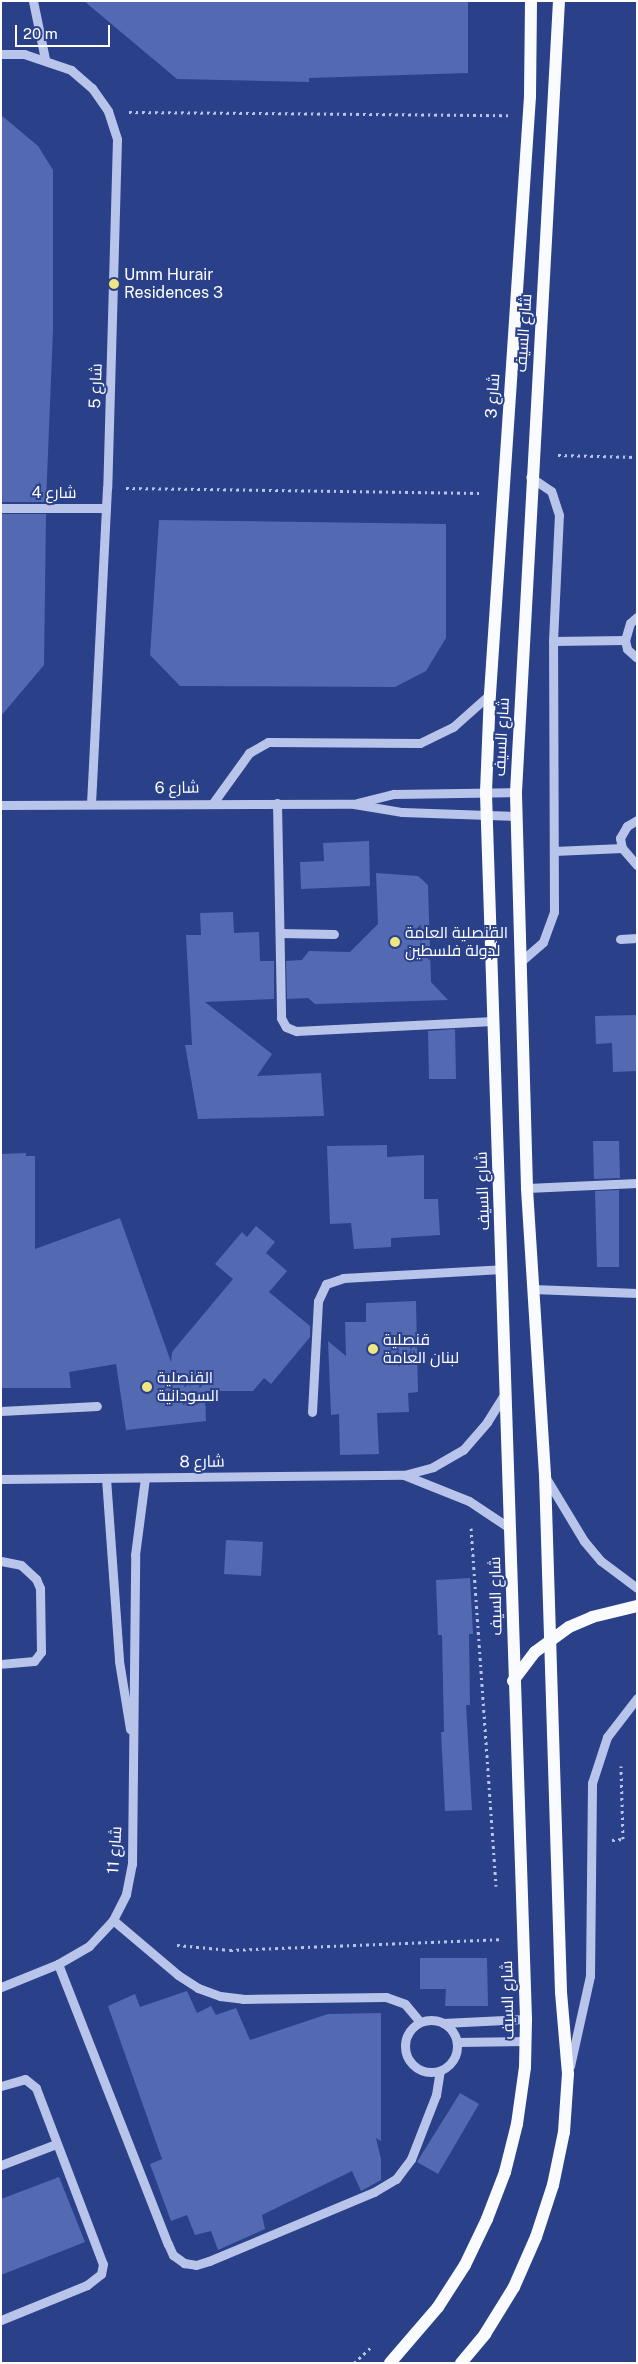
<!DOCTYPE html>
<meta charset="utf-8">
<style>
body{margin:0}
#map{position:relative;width:638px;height:2364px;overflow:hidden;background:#2a418a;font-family:"Public Sans",Cairo,sans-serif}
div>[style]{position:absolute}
.building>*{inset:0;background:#5369b1}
.path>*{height:3px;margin-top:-1.5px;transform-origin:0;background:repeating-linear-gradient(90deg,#b8c4e9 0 2.5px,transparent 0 6.5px)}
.minor>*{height:9px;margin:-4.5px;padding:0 4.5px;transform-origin:4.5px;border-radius:4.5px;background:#b8c4e9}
.minor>.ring{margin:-4.5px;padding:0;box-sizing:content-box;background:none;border:9px solid #b8c4e9;border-radius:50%}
.major>*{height:12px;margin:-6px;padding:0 6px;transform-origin:6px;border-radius:6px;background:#fafbfe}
.dots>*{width:14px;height:14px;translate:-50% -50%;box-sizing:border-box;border:2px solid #2a418a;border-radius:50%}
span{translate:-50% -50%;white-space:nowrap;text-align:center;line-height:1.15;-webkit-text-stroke:4px #2a418a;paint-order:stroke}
.poi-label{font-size:16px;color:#fff}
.left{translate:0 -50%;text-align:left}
.street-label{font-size:16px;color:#fff}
.frame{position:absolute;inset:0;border:2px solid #fff;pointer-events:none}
.scale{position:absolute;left:15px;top:25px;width:95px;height:22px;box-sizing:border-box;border:2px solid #fff;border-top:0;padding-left:6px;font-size:15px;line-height:18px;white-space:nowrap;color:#fff;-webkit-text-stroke:4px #2a418a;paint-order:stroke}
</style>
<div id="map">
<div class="building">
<i style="clip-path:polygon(84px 1px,468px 1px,468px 73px,309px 78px,309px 82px,177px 79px)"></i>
<i style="clip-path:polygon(1px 115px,38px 146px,53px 170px,53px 330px,46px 502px,1px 502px)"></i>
<i style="clip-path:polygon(1px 514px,46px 514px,44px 665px,1px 716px)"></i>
<i style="clip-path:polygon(159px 520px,446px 524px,446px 638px,426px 671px,395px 687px,180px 686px,150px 655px)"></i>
<i style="clip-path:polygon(369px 841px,370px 886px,301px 889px,300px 862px,324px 861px,323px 843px)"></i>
<i style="clip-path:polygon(376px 873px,418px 876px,428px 885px,431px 982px,448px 1000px,315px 1004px,308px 998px,287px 999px,286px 961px,302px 960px,309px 951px,350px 952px,378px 924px)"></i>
<i style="clip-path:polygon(233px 912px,234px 933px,259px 932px,260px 961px,274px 961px,274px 999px,205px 1002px,272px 1054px,257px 1076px,321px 1073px,324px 1116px,198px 1119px,185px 1045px,192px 1045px,186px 935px,201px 935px,200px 913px)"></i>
<i style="clip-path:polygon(637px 1015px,637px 1071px,613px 1072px,612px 1043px,596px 1044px,595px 1016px)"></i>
<i style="clip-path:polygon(455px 1029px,456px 1079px,429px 1079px,428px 1031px)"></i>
<i style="clip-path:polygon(593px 1141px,619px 1141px,620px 1178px,594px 1179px)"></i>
<i style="clip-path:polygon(387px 1145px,387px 1157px,424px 1155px,424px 1199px,438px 1199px,440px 1235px,391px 1238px,391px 1247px,354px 1249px,351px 1223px,330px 1224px,327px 1146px)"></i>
<i style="clip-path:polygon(26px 1153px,26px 1156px,35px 1156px,35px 1249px,120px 1218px,171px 1362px,172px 1352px,233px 1279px,215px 1264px,242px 1232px,247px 1237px,256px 1226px,275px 1242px,266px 1253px,287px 1271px,269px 1292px,310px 1326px,310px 1337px,271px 1384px,264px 1378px,253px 1391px,205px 1391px,206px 1421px,126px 1430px,116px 1364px,69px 1372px,71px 1388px,1px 1388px,1px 1154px)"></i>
<i style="clip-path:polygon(619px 1190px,619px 1267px,597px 1267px,595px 1191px)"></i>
<i style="clip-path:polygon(416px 1301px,418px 1392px,408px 1393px,409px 1412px,377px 1413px,379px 1454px,340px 1455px,339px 1414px,331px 1415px,328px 1341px,346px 1356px,345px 1322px,366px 1322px,366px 1303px)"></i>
<i style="clip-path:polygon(226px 1540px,263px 1542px,261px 1576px,224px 1574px)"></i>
<i style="clip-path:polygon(470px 1578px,473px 1634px,469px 1634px,470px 1705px,466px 1705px,472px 1810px,445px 1811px,441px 1732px,444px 1732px,442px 1635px,438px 1635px,436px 1580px)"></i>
<i style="clip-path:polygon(420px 1958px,487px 1958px,488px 2006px,445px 2006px,446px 1989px,420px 1989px)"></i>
<i style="clip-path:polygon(187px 1991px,197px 2013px,211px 2006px,216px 2015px,236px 2008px,250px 2040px,328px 2014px,381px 2013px,381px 2141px,376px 2138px,381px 2159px,381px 2180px,361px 2191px,352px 2171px,262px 2215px,265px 2229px,218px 2250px,211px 2231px,195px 2235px,187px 2215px,171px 2221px,150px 2164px,162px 2159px,108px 2006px,135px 1994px,140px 2007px)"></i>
<i style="clip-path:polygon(460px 2093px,479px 2104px,438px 2174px,417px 2162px)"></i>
<i style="clip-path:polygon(59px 2177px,85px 2242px,1px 2275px,1px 2199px)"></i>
</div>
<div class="path">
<i style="left:129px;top:112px;width:379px;rotate:0.5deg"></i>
<i style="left:558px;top:455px;width:79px;rotate:1.5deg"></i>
<i style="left:126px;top:488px;width:354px;rotate:0.8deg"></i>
<i style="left:471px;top:1528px;width:359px;rotate:86deg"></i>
<i style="left:612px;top:1840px;width:11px;rotate:-5deg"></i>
<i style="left:623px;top:1839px;width:73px;rotate:-91.6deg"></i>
<i style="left:177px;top:1945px;width:53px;rotate:5.4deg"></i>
<i style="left:230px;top:1950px;width:270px;rotate:-2.3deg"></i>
<i style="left:354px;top:2363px;width:22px;rotate:-43deg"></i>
</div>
<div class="minor">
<i style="left:33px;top:1px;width:59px;rotate:78.3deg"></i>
<i style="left:1px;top:54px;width:23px"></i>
<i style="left:24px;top:54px;width:50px;rotate:18.8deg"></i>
<i style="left:71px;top:70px;width:28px;rotate:41deg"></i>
<i style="left:92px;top:88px;width:28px;rotate:55deg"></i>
<i style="left:108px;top:111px;width:29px;rotate:72deg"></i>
<i style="left:117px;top:139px;width:349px;rotate:91.6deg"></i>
<i style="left:107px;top:488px;width:316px;rotate:92.9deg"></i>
<i style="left:1px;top:508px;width:105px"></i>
<i style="left:637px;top:617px;width:9px;rotate:139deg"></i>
<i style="left:630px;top:623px;width:18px;rotate:106deg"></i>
<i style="left:625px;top:640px;width:9px;rotate:77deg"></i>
<i style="left:627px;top:649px;width:13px;rotate:42deg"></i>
<i style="left:553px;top:641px;width:72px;rotate:-0.8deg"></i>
<i style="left:213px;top:803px;width:62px;rotate:-54.2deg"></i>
<i style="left:249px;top:753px;width:22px;rotate:-30deg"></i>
<i style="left:268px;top:742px;width:152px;rotate:0.4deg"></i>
<i style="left:420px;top:743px;width:37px;rotate:-26deg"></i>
<i style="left:453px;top:727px;width:50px;rotate:-41.7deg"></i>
<i style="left:277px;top:803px;width:215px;rotate:88.9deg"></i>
<i style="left:281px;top:1018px;width:10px;rotate:61deg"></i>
<i style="left:286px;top:1027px;width:11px;rotate:22deg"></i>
<i style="left:296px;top:1031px;width:197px;rotate:-2.9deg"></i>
<i style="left:357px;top:803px;width:38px;rotate:-14deg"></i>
<i style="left:394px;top:794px;width:122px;rotate:-0.9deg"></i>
<i style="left:1px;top:805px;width:353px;rotate:-0.2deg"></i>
<i style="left:354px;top:804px;width:49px;rotate:9.5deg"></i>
<i style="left:402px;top:812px;width:114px;rotate:2deg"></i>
<i style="left:637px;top:820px;width:12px;rotate:149deg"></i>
<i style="left:627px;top:826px;width:14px;rotate:120deg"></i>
<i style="left:620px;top:838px;width:10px;rotate:79deg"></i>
<i style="left:622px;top:848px;width:23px;rotate:49deg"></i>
<i style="left:554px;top:851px;width:68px;rotate:-2.5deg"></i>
<i style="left:280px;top:933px;width:54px;rotate:1.1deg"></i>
<i style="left:620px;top:939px;width:17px;rotate:-3deg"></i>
<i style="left:519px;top:963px;width:32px;rotate:-41deg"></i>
<i style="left:543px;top:942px;width:32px;rotate:-70deg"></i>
<i style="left:554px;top:912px;width:271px;rotate:-90.2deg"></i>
<i style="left:553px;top:641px;width:126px;rotate:-87.3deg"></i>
<i style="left:559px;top:515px;width:25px;rotate:-108deg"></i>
<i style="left:551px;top:491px;width:25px;rotate:-146deg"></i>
<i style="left:527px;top:1188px;width:110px;rotate:-2.6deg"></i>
<i style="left:532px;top:1289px;width:105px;rotate:2.2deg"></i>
<i style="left:1px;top:1411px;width:96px;rotate:-3deg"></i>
<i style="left:312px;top:1412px;width:111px;rotate:-86.9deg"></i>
<i style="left:318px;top:1301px;width:19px;rotate:-65deg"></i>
<i style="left:326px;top:1284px;width:18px;rotate:-19deg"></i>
<i style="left:343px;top:1278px;width:159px;rotate:-3.2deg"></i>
<i style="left:404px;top:1475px;width:70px;rotate:21.8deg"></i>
<i style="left:469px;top:1501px;width:50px;rotate:33.7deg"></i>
<i style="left:106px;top:1478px;width:183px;rotate:85.9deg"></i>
<i style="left:119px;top:1661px;width:69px;rotate:80.8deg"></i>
<i style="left:546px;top:1478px;width:74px;rotate:58.9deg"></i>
<i style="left:584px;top:1541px;width:26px;rotate:50deg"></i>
<i style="left:601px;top:1561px;width:45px;rotate:36.9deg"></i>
<i style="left:1px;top:1479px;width:403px;rotate:-0.6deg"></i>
<i style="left:404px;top:1475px;width:30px;rotate:-15deg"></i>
<i style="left:433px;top:1467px;width:34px;rotate:-30deg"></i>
<i style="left:463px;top:1450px;width:37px;rotate:-49deg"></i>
<i style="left:487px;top:1422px;width:36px;rotate:-58deg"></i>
<i style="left:1px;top:1561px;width:20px;rotate:11deg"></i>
<i style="left:21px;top:1565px;width:21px;rotate:43deg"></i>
<i style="left:36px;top:1579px;width:10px;rotate:66deg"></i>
<i style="left:40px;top:1588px;width:64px;rotate:89.1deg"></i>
<i style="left:41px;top:1652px;width:11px;rotate:128deg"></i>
<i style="left:34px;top:1661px;width:33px;rotate:175deg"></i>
<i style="left:113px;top:1920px;width:85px;rotate:40.2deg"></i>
<i style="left:178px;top:1975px;width:24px;rotate:33deg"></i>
<i style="left:198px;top:1988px;width:23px;rotate:20deg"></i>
<i style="left:220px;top:1996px;width:23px;rotate:7deg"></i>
<i style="left:243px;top:1999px;width:143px;rotate:-0.8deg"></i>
<i style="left:386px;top:1997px;width:20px;rotate:20deg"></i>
<i style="left:405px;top:2004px;width:23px;rotate:50deg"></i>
<i style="left:58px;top:1964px;width:301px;rotate:68.6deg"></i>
<i style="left:168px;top:2244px;width:12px;rotate:66deg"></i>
<i style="left:173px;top:2255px;width:14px;rotate:36deg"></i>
<i style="left:184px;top:2263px;width:12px;rotate:9deg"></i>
<i style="left:196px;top:2265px;width:14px;rotate:-17deg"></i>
<i style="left:209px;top:2261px;width:179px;rotate:-22.7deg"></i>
<i style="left:374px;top:2192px;width:26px;rotate:-31deg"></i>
<i style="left:396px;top:2179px;width:25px;rotate:-53deg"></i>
<i style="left:411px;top:2159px;width:69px;rotate:-68.7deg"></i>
<i style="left:436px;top:2095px;width:24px;rotate:-81deg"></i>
<i style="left:1px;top:1987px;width:61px;rotate:-22deg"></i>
<i style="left:58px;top:1964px;width:36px;rotate:-30deg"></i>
<i style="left:89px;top:1946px;width:35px;rotate:-47deg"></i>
<i style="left:113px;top:1920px;width:29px;rotate:-63deg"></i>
<i style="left:126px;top:1894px;width:31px;rotate:-79deg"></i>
<i style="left:132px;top:1864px;width:309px;rotate:-89.4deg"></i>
<i style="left:135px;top:1555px;width:78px;rotate:-82.6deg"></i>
<i class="ring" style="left:405px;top:2020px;width:43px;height:43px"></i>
<i style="left:443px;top:2023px;width:83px;rotate:-2.8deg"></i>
<i style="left:457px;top:2042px;width:69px;rotate:-0.8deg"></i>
<i style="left:570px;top:2066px;width:92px;rotate:-77.5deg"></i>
<i style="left:590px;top:1976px;width:193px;rotate:-89.4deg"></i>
<i style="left:592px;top:1783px;width:48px;rotate:-71.9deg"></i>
<i style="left:607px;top:1737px;width:49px;rotate:-52.4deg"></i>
<i style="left:1px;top:2086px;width:25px;rotate:-16deg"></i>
<i style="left:25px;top:2079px;width:14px;rotate:39deg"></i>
<i style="left:36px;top:2088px;width:188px;rotate:69.2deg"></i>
<i style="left:103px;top:2264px;width:10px;rotate:101deg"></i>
<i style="left:101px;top:2274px;width:18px;rotate:142deg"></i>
<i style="left:87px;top:2285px;width:93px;rotate:157.9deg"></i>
<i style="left:1px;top:2165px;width:59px;rotate:-20.9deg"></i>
</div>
<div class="major">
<i style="left:513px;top:1681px;width:36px;rotate:-53deg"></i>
<i style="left:535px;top:1652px;width:42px;rotate:-36.3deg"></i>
<i style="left:569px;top:1627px;width:25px;rotate:-23deg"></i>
<i style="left:592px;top:1617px;width:46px;rotate:-13.7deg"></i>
<i style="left:390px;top:2363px;width:74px;rotate:-49.4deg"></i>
<i style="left:438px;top:2307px;width:50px;rotate:-57.3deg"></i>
<i style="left:465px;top:2265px;width:51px;rotate:-64.4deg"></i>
<i style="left:487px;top:2219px;width:50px;rotate:-69deg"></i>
<i style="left:505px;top:2172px;width:49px;rotate:-76deg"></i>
<i style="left:517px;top:2124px;width:58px;rotate:-82deg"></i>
<i style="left:525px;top:2067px;width:48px;rotate:-88.8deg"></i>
<i style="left:526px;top:2019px;width:1228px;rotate:-91.87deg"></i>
<i style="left:486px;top:792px;width:98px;rotate:-87.7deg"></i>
<i style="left:490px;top:694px;width:598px;rotate:-86.17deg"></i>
<i style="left:530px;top:97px;width:96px;rotate:-89.4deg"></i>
<i style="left:461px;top:2363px;width:38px;rotate:-50deg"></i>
<i style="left:485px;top:2334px;width:55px;rotate:-58.3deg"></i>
<i style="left:514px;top:2287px;width:55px;rotate:-66.3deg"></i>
<i style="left:536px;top:2237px;width:55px;rotate:-71.9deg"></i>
<i style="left:553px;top:2185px;width:54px;rotate:-78.3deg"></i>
<i style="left:564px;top:2132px;width:58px;rotate:-86.1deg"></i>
<i style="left:568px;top:2074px;width:82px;rotate:-94.9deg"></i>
<i style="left:561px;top:1992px;width:517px;rotate:-91.77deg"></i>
<i style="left:545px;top:1475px;width:288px;rotate:-93.6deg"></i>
<i style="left:527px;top:1188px;width:396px;rotate:-91.6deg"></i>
<i style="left:516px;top:792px;width:792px;rotate:-86.89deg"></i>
</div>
<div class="dots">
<i style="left:114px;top:284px;background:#f0e67f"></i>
<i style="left:395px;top:942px;background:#f0e67f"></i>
<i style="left:373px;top:1349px;background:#f0e67f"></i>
<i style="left:147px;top:1387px;background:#f0e67f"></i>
</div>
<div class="poi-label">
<span class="left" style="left:124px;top:284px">Umm Hurair<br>Residences 3</span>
<span class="left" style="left:405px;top:942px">القنصلية العامة<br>لدولة فلسطين</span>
<span class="left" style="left:383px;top:1349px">قنصلية<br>لبنان العامة</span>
<span class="left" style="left:157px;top:1387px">القنصلية<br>السودانية</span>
</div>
<div class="street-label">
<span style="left:524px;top:333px;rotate:-86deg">شارع السيف</span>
<span style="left:96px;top:386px;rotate:-88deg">شارع 5</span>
<span style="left:493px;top:396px;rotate:-86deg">شارع 3</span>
<span style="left:54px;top:493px">شارع 4</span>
<span style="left:502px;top:737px;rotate:-87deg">شارع السيف</span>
<span style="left:177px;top:788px;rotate:-1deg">شارع 6</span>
<span style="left:483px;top:1191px;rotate:-92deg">شارع السيف</span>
<span style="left:202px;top:1462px;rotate:-1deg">شارع 8</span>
<span style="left:496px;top:1596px;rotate:-91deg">شارع السيف</span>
<span style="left:115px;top:1850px;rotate:-86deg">شارع 11</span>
<span style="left:508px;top:2000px;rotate:-91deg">شارع السيف</span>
</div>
<div class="frame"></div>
<div class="scale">20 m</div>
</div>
